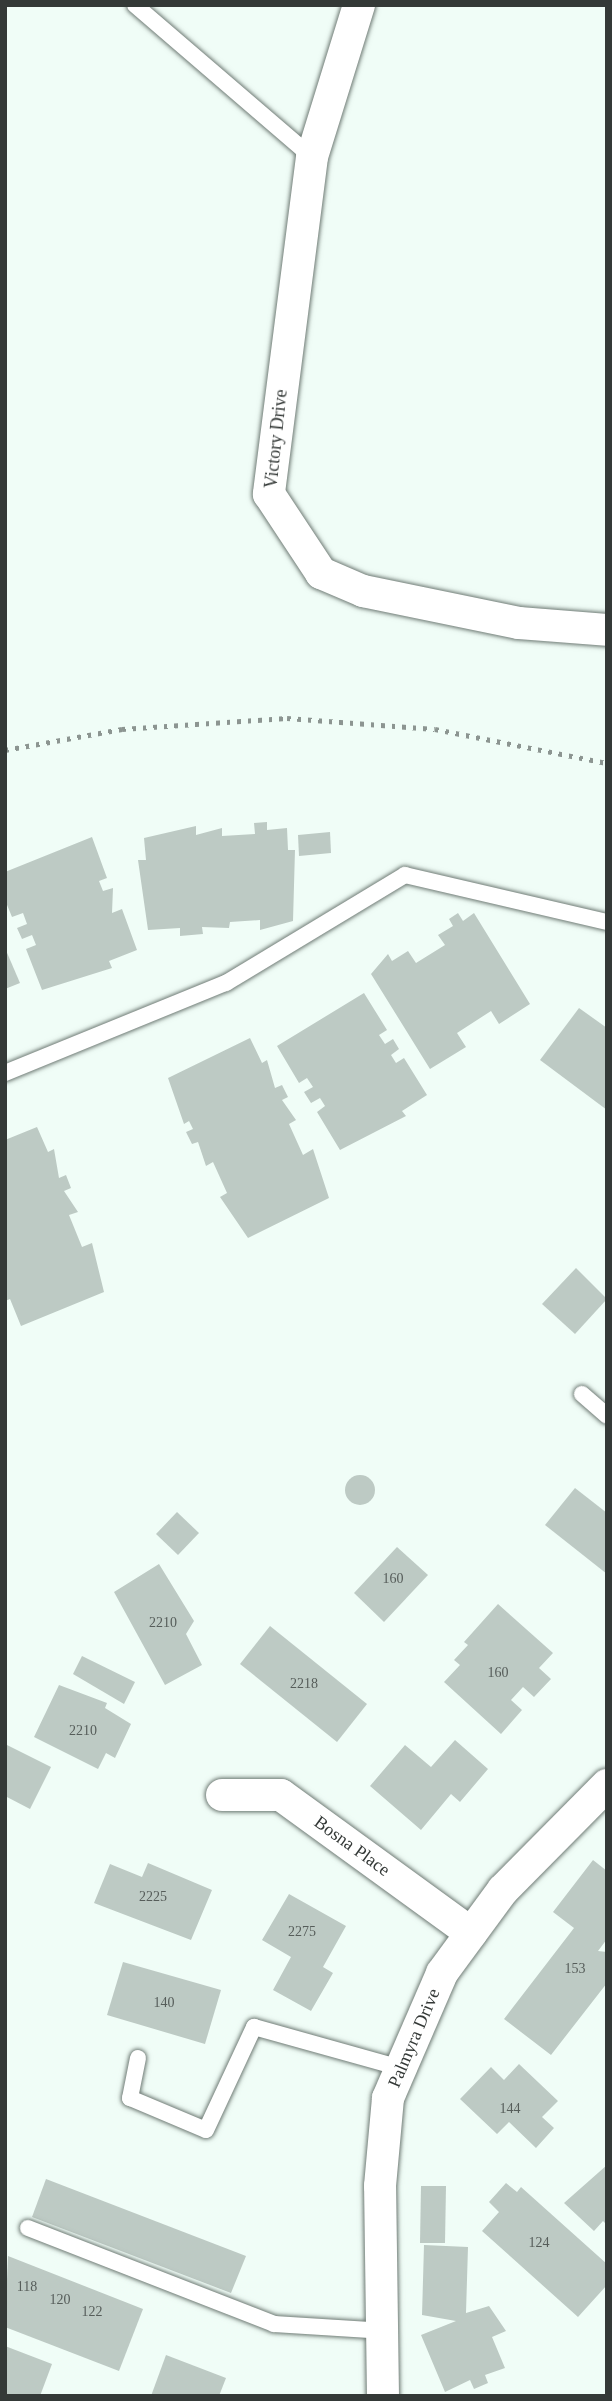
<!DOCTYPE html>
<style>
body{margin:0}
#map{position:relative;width:612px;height:2401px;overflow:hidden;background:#f0fdf7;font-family:"Times New Roman",serif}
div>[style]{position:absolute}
.building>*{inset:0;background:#bdcac4}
.round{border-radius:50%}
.roads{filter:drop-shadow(0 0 2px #707c76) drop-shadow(0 0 2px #707c76)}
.service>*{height:16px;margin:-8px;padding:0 8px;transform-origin:8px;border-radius:8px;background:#fff}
.minor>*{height:32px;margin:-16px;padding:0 16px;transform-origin:16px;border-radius:16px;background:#fff}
.rail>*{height:5px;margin-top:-2.5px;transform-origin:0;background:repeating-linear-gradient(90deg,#8c9591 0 3.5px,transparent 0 10.5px)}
span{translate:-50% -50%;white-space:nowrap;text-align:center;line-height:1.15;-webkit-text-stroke:7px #fff;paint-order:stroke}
.number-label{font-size:14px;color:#565d5a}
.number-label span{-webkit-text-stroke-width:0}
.street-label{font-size:18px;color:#343937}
.frame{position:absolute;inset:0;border:7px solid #343937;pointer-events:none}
</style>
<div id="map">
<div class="building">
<i style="clip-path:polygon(267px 822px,267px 830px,287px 828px,288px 850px,295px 850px,293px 921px,260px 930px,260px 920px,230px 922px,229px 928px,202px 927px,203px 934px,180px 936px,180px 928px,148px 930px,138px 860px,146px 860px,144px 838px,196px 826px,196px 835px,222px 828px,222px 836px,255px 834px,254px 823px)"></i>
<i style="clip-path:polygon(330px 832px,331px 853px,299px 856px,298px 835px)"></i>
<i style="clip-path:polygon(92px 837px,107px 878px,99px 881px,103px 891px,113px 888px,112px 913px,122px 909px,137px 950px,109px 961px,112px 968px,42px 990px,26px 949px,36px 945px,32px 935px,22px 939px,17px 928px,27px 924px,23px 913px,12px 917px,5px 900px,5px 872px)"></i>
<i style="clip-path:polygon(458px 913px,463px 921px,474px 913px,530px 1004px,499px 1024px,491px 1011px,457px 1033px,466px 1047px,430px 1069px,371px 974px,388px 954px,392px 961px,408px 951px,416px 963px,445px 945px,438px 935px,453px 926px,449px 919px)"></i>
<i style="clip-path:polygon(5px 948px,20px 983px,5px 989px)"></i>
<i style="clip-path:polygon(364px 993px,387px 1030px,379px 1035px,385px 1044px,393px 1039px,399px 1049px,391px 1055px,396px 1063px,404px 1058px,427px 1095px,402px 1111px,406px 1116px,340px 1150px,317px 1112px,325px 1106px,320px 1098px,311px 1103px,304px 1092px,313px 1087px,307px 1078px,299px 1083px,277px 1046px)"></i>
<i style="clip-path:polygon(579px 1008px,607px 1028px,607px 1110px,540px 1060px)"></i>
<i style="clip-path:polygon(250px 1038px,262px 1063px,267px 1060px,275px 1088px,282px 1085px,288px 1097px,282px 1100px,296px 1120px,289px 1124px,303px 1155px,313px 1149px,329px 1198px,248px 1238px,220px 1197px,227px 1193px,213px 1162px,206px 1166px,198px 1142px,192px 1144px,186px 1132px,193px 1129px,189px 1121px,184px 1124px,168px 1078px)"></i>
<i style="clip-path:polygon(37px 1127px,48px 1152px,54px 1149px,59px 1178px,66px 1175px,71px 1188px,64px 1191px,78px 1212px,69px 1215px,82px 1247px,92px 1243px,104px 1292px,21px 1326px,10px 1299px,5px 1301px,5px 1140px)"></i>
<i style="clip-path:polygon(576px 1268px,607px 1299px,575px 1334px,542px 1304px)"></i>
<i class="round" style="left:345px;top:1475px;width:30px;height:30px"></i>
<i style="clip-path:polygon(575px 1488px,607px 1513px,607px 1574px,545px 1525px)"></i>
<i style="clip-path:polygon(177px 1512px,199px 1533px,178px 1555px,156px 1534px)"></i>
<i style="clip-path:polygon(397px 1547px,428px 1575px,384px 1622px,354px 1593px)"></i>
<i style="clip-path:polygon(159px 1564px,194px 1621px,186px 1634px,202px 1665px,165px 1685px,114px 1592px)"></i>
<i style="clip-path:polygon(498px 1604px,553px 1653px,539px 1668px,551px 1679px,534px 1697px,523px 1687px,511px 1700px,522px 1710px,501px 1734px,444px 1682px,460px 1665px,454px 1660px,468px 1645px,464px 1642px)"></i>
<i style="clip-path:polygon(270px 1626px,367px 1704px,337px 1742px,240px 1664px)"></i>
<i style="clip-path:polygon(82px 1656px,135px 1682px,124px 1704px,73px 1674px)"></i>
<i style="clip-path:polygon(59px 1685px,107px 1703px,105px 1708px,131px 1724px,115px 1758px,106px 1753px,98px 1769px,34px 1737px)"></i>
<i style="clip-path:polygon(455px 1740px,488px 1769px,460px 1802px,451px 1794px,421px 1830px,370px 1786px,405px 1745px,431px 1767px)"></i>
<i style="clip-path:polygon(5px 1744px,51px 1767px,30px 1809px,5px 1796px)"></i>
<i style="clip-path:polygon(593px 1860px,607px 1871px,607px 1939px,598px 1951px,607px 1952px,607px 1983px,551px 2055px,504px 2019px,574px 1928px,553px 1912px)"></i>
<i style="clip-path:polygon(148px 1863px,212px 1890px,191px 1940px,94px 1903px,110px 1864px,142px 1877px)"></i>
<i style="clip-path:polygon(289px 1894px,346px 1926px,323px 1967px,333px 1973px,311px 2011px,273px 1990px,291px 1957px,262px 1940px)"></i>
<i style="clip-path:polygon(123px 1962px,221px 1990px,205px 2044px,107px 2015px)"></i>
<i style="clip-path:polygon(519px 2064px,558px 2101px,542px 2117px,554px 2128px,536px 2148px,509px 2122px,497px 2134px,460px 2099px,491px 2067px,504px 2080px)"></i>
<i style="clip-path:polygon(607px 2165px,607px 2225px,603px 2221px,594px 2231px,564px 2203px)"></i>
<i style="clip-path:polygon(46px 2179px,246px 2256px,231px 2293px,32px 2217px)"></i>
<i style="clip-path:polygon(506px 2183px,517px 2192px,521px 2187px,607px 2264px,607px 2285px,578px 2317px,482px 2231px,499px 2212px,489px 2202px)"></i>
<i style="clip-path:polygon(421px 2186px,446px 2186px,445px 2243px,420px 2243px)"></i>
<i style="clip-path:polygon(424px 2245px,468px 2247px,466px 2313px,489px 2306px,506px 2331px,492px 2337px,505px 2368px,485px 2375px,488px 2383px,474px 2389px,470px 2380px,445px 2392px,421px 2335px,456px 2321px,422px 2315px)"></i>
<i style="clip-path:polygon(8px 2256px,143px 2309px,119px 2371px,5px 2327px)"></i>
<i style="clip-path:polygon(5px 2346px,52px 2364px,40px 2396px,5px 2396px)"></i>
<i style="clip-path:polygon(166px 2355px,226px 2378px,219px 2396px,151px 2396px)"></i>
</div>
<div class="roads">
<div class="service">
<i style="left:135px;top:5px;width:233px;rotate:40.7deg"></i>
<i style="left:5px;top:1073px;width:239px;rotate:-22.2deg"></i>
<i style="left:226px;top:983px;width:209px;rotate:-31.1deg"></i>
<i style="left:405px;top:875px;width:207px;rotate:13.1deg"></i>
<i style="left:582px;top:1394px;width:33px;rotate:41deg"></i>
<i style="left:138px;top:2058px;width:41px;rotate:101.3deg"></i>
<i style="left:130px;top:2098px;width:82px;rotate:22.8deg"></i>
<i style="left:206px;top:2130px;width:114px;rotate:-65deg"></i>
<i style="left:254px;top:2027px;width:153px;rotate:15.6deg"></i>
<i style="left:28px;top:2228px;width:264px;rotate:21.3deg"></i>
<i style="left:274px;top:2324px;width:112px;rotate:3.6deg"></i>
</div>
<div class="minor">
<i style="left:359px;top:5px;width:159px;rotate:107.2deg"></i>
<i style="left:312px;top:157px;width:340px;rotate:97.3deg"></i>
<i style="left:269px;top:494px;width:95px;rotate:56.6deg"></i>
<i style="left:321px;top:573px;width:46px;rotate:23.2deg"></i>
<i style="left:363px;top:591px;width:159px;rotate:11.6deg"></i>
<i style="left:519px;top:623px;width:88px;rotate:4.5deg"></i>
<i style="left:222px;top:1795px;width:59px"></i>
<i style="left:281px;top:1795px;width:235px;rotate:36deg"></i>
<i style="left:383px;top:2396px;width:210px;rotate:-90.8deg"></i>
<i style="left:380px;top:2186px;width:88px;rotate:-84.8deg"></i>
<i style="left:388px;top:2098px;width:136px;rotate:-66.6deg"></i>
<i style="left:442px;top:1973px;width:103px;rotate:-53.7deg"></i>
<i style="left:503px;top:1890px;width:148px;rotate:-45.3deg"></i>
</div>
</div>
<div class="rail">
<i style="left:5px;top:750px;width:119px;rotate:-10.2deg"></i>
<i style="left:122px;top:729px;width:165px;rotate:-3.8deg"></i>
<i style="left:287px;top:718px;width:148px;rotate:4.3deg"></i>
<i style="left:435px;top:729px;width:175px;rotate:11.2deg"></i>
</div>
<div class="number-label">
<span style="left:393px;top:1579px">160</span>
<span style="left:163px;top:1623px">2210</span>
<span style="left:498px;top:1673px">160</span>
<span style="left:304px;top:1684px">2218</span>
<span style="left:83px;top:1731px">2210</span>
<span style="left:153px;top:1897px">2225</span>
<span style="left:302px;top:1932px">2275</span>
<span style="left:575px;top:1969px">153</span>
<span style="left:164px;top:2003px">140</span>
<span style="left:510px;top:2109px">144</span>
<span style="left:539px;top:2243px">124</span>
<span style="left:27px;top:2287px">118</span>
<span style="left:60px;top:2300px">120</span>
<span style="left:92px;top:2312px">122</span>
</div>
<div class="street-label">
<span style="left:276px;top:439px;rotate:-84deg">Victory Drive</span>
<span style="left:352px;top:1846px;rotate:36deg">Bosna Place</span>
<span style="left:414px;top:2038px;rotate:-67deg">Palmyra Drive</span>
</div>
<div class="frame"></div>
</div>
